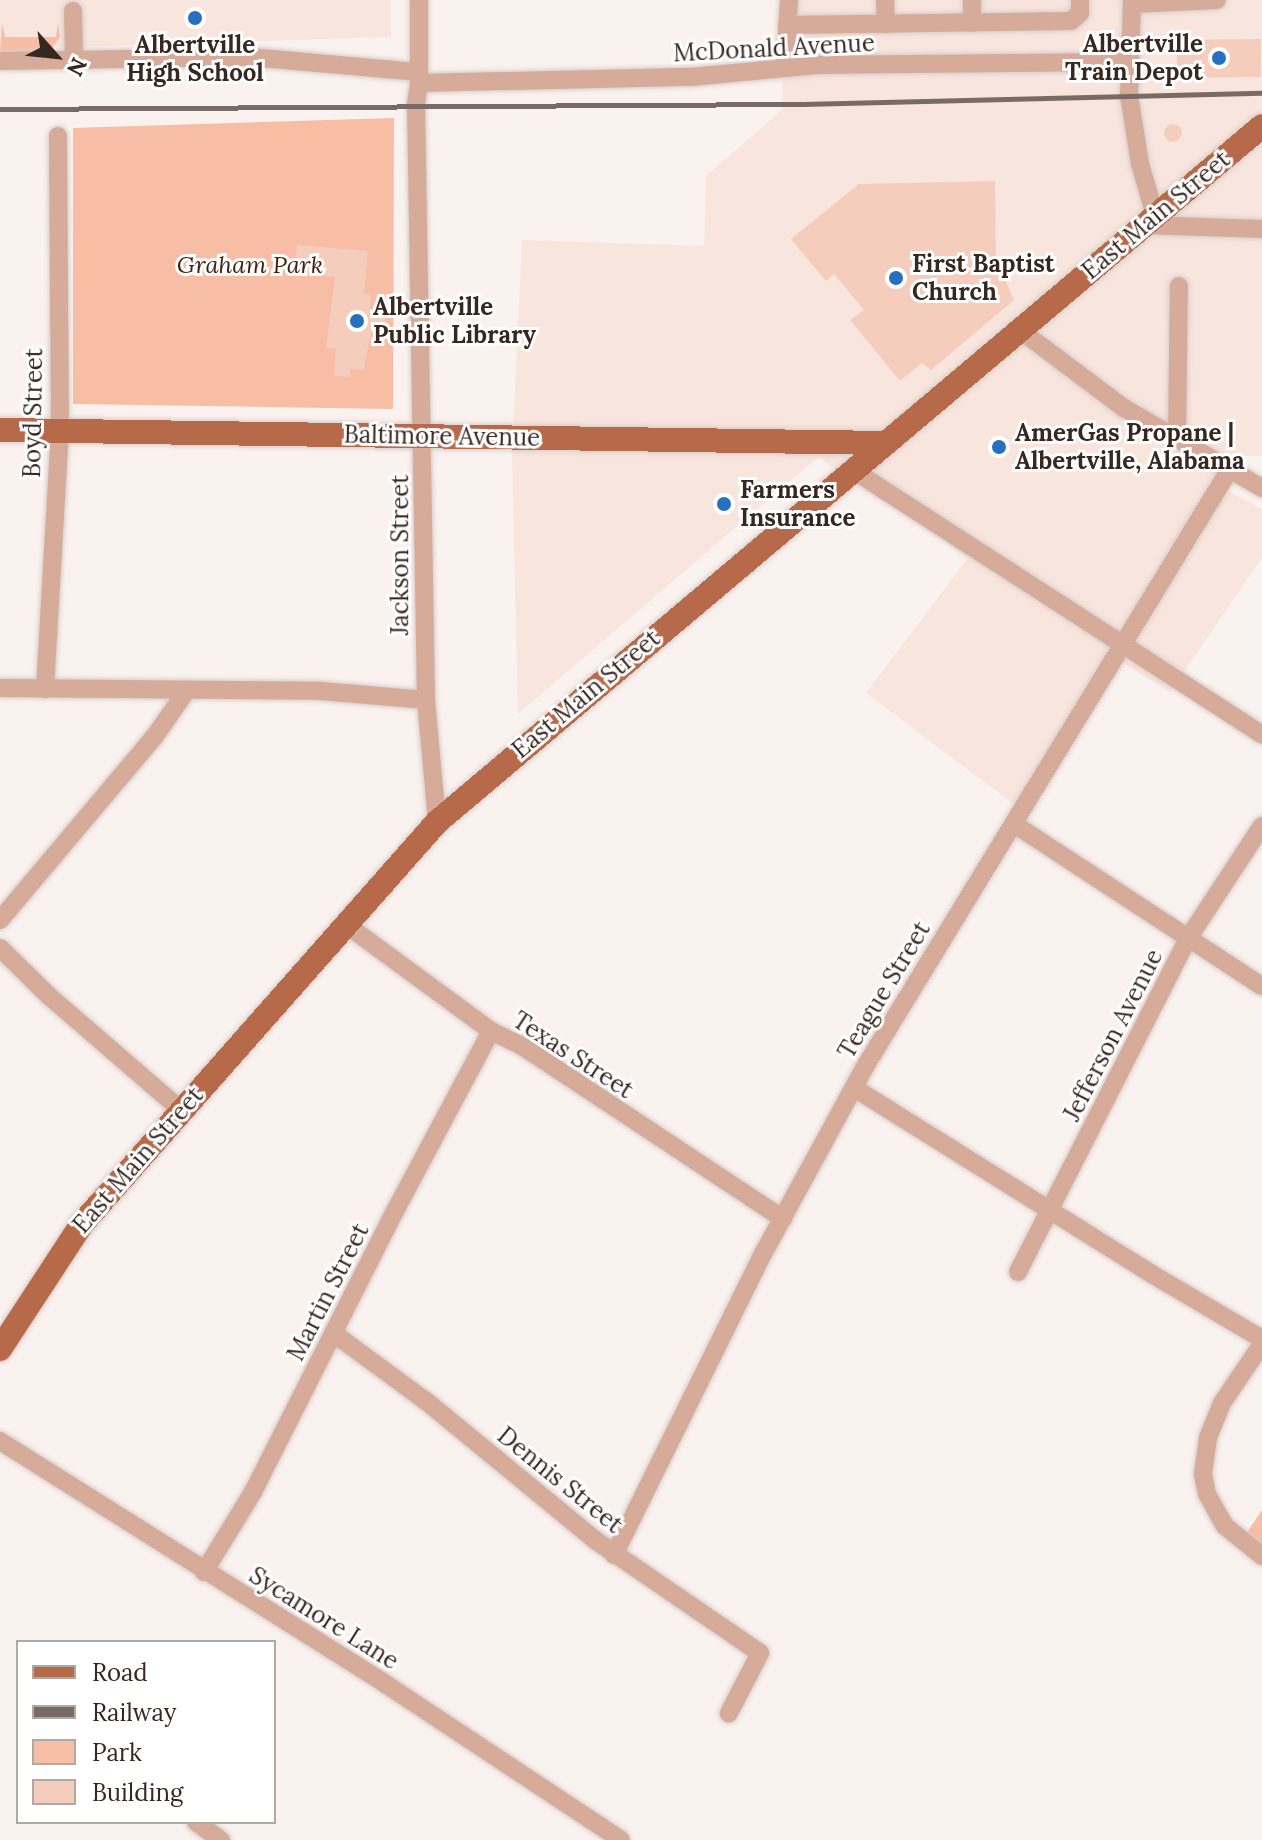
<!DOCTYPE html>
<style>
body{margin:0}
#map{position:relative;width:1262px;height:1840px;overflow:hidden;background:#faf2ef;font-family:Lora,serif}
div>[style]{position:absolute}
.built>*{inset:0;background:#f8e5dd}
.green>*{inset:0;background:#f7bda5}
.building>*{inset:0;background:#f5cdbc}
.round{border-radius:50%}
.roads{filter:drop-shadow(0 0 2px #d7cdca) drop-shadow(0 0 2px #d7cdca)}
.minor>*{height:18px;margin:-9px;padding:0 9px;transform-origin:9px;border-radius:9px;background:#d6ab99}
.major>*{height:24px;margin:-12px;padding:0 12px;transform-origin:12px;border-radius:12px;background:#b66a49}
.rail>*{height:5px;margin:-2.5px;padding:0 2.5px;transform-origin:2.5px;border-radius:2.5px;background:#786b66}
.dots>*{width:22px;height:22px;translate:-50% -50%;box-sizing:border-box;border:4px solid #fff;border-radius:50%}
span{translate:-50% -50%;white-space:nowrap;text-align:center;line-height:1.15;-webkit-text-stroke:6px #fff;paint-order:stroke}
.poi-label{font-size:24px;color:#362721;font-weight:700}
.right{translate:-100% -50%;text-align:right}
.left{translate:0 -50%;text-align:left}
.street-label{font-size:24px;color:#362721}
.park-label{font-size:24px;color:#431f0e;font-style:italic}
.legend{position:absolute;left:16px;top:1640px;width:260px;height:184px;box-sizing:border-box;background:#fff;border:2px solid #afa9a6;margin:0;padding:10px 14px;list-style:none;font-size:24px;color:#362721}
.legend li{display:flex;align-items:center;gap:16px;height:40px}
.legend b{width:40px;border:2px solid #afa9a6}
.north{position:absolute;left:16px;top:16px;width:80px;height:80px;-webkit-text-stroke:6px #fff;paint-order:stroke;rotate:117deg;font-size:22px;font-weight:700;line-height:32px;text-align:center;color:#362721}
.north::after{content:'';display:block;margin:auto;width:28px;height:36px;background:#362721;clip-path:polygon(50% 0,100% 100%,50% 72%,0 100%)}
</style>
<div id="map">
<div class="built">
<i style="clip-path:polygon(0 0,391px 0,391px 37px,0 49px)"></i>
<i style="clip-path:polygon(785px 0,1262px 0,1262px 456px,1240px 456px,1228px 491px,1262px 509px,1262px 558px,1170px 692px,1123px 663px,1028px 815px,866px 693px,968px 558px,818px 457px,518px 714px,512px 456px,522px 240px,704px 246px,706px 176px,782px 110px)"></i>
</div>
<div class="green">
<i style="clip-path:polygon(2px 24px,5px 37px,56px 37px,58px 23px,60px 37px,49px 52px,0 52px)"></i>
<i style="clip-path:polygon(394px 118px,393px 409px,73px 404px,73px 128px)"></i>
<i style="clip-path:polygon(1262px 1510px,1262px 1545px,1246px 1534px)"></i>
</div>
<div class="building">
<i style="clip-path:polygon(1261px 39px,1261px 77px,1177px 78px,1177px 40px)"></i>
<i class="round" style="left:1164px;top:124px;width:18px;height:18px"></i>
<i style="clip-path:polygon(995px 181px,996px 259px,1014px 300px,931px 370px,922px 363px,900px 381px,850px 320px,864px 310px,834px 274px,826px 281px,791px 239px,859px 184px)"></i>
<i style="clip-path:polygon(297px 245px,368px 251px,364px 294px,371px 295px,370px 308px,386px 310px,384px 333px,371px 332px,364px 370px,350px 369px,350px 377px,334px 376px,336px 348px,326px 348px,335px 277px,294px 273px)"></i>
</div>
<div class="roads">
<div class="minor">
<i style="left:419px;top:0;width:83px;rotate:90deg"></i>
<i style="left:419px;top:83px;width:21px;rotate:98deg"></i>
<i style="left:416px;top:104px;width:596px;rotate:89.04deg"></i>
<i style="left:426px;top:700px;width:122px;rotate:84.8deg"></i>
<i style="left:885px;top:0;width:24px;rotate:88deg"></i>
<i style="left:1132px;top:0;width:95px;rotate:91.8deg"></i>
<i style="left:1129px;top:95px;width:70px;rotate:80.9deg"></i>
<i style="left:1140px;top:164px;width:53px;rotate:73.6deg"></i>
<i style="left:1132px;top:4px;width:85px;rotate:-2.7deg"></i>
<i style="left:73px;top:11px;width:49px;rotate:88.8deg"></i>
<i style="left:972px;top:23px;width:23px;rotate:-90deg"></i>
<i style="left:787px;top:25px;width:284px;rotate:-0.8deg"></i>
<i style="left:1071px;top:21px;width:12px;rotate:-42deg"></i>
<i style="left:1080px;top:13px;width:13px;rotate:-90deg"></i>
<i style="left:0;top:61px;width:250px;rotate:-0.9deg"></i>
<i style="left:250px;top:57px;width:170px;rotate:5.1deg"></i>
<i style="left:785px;top:67px;width:67px;rotate:-86.6deg"></i>
<i style="left:419px;top:83px;width:272px;rotate:-1.3deg"></i>
<i style="left:691px;top:77px;width:129px;rotate:-5.4deg"></i>
<i style="left:819px;top:65px;width:312px;rotate:-0.6deg"></i>
<i style="left:1143px;top:225px;width:119px;rotate:1.9deg"></i>
<i style="left:1020px;top:330px;width:130px;rotate:36.9deg"></i>
<i style="left:1124px;top:408px;width:160px;rotate:30.1deg"></i>
<i style="left:1177px;top:439px;width:153px;rotate:-89.3deg"></i>
<i style="left:853px;top:470px;width:487px;rotate:32.9deg"></i>
<i style="left:0;top:688px;width:321px;rotate:0.5deg"></i>
<i style="left:321px;top:691px;width:105px;rotate:4.9deg"></i>
<i style="left:45px;top:689px;width:258px;rotate:-86.7deg"></i>
<i style="left:60px;top:431px;width:295px;rotate:-90.4deg"></i>
<i style="left:1014px;top:824px;width:296px;rotate:33.2deg"></i>
<i style="left:0;top:920px;width:241px;rotate:-49.9deg"></i>
<i style="left:155px;top:736px;width:56px;rotate:-55.2deg"></i>
<i style="left:344px;top:923px;width:182px;rotate:36.3deg"></i>
<i style="left:491px;top:1031px;width:34px;rotate:26deg"></i>
<i style="left:522px;top:1046px;width:313px;rotate:33.5deg"></i>
<i style="left:0;top:948px;width:69px;rotate:44.4deg"></i>
<i style="left:49px;top:996px;width:174px;rotate:40.8deg"></i>
<i style="left:854px;top:1088px;width:349px;rotate:32deg"></i>
<i style="left:1150px;top:1273px;width:130px;rotate:30.5deg"></i>
<i style="left:1018px;top:1272px;width:376px;rotate:-63deg"></i>
<i style="left:1189px;top:937px;width:133px;rotate:-56.7deg"></i>
<i style="left:336px;top:1335px;width:112px;rotate:36.3deg"></i>
<i style="left:426px;top:1401px;width:219px;rotate:39.4deg"></i>
<i style="left:595px;top:1540px;width:200px;rotate:34.4deg"></i>
<i style="left:760px;top:1653px;width:68px;rotate:117.3deg"></i>
<i style="left:1262px;top:1344px;width:71px;rotate:124.1deg"></i>
<i style="left:1222px;top:1403px;width:38px;rotate:112deg"></i>
<i style="left:1208px;top:1438px;width:37px;rotate:98deg"></i>
<i style="left:1203px;top:1475px;width:19px;rotate:78deg"></i>
<i style="left:1207px;top:1494px;width:37px;rotate:61deg"></i>
<i style="left:1225px;top:1526px;width:48px;rotate:39deg"></i>
<i style="left:0;top:1441px;width:454px;rotate:32.2deg"></i>
<i style="left:384px;top:1683px;width:284px;rotate:33.5deg"></i>
<i style="left:614px;top:1555px;width:338px;rotate:-63.7deg"></i>
<i style="left:764px;top:1252px;width:213px;rotate:-61.4deg"></i>
<i style="left:866px;top:1065px;width:698px;rotate:-58.59deg"></i>
<i style="left:204px;top:1572px;width:94px;rotate:-58.5deg"></i>
<i style="left:253px;top:1492px;width:315px;rotate:-63.2deg"></i>
<i style="left:395px;top:1211px;width:204px;rotate:-61.9deg"></i>
<i style="left:196px;top:1822px;width:31px;rotate:36deg"></i>
</div>
<div class="major">
<i style="left:0;top:430px;width:885px;rotate:0.84deg"></i>
<i style="left:0;top:1349px;width:148px;rotate:-56.8deg"></i>
<i style="left:81px;top:1225px;width:538px;rotate:-48.54deg"></i>
<i style="left:437px;top:822px;width:1079px;rotate:-40.15deg"></i>
</div>
</div>
<div class="rail">
<i style="left:0;top:109px;width:805px;rotate:-0.36deg"></i>
<i style="left:805px;top:104px;width:457px;rotate:-1.4deg"></i>
</div>
<div class="dots">
<i style="left:195px;top:18px;background:#2770c0"></i>
<i style="left:1219px;top:58px;background:#2770c0"></i>
<i style="left:896px;top:278px;background:#2770c0"></i>
<i style="left:357px;top:321px;background:#2770c0"></i>
<i style="left:999px;top:447px;background:#2770c0"></i>
<i style="left:724px;top:504px;background:#2770c0"></i>
</div>
<div class="poi-label">
<span class="right" style="left:1203px;top:58px">Albertville<br>Train Depot</span>
<span style="left:195px;top:59px">Albertville<br>High School</span>
<span class="left" style="left:912px;top:278px">First Baptist<br>Church</span>
<span class="left" style="left:373px;top:321px">Albertville<br>Public Library</span>
<span class="left" style="left:1015px;top:447px">AmerGas Propane |<br>Albertville, Alabama</span>
<span class="left" style="left:740px;top:504px">Farmers<br>Insurance</span>
</div>
<div class="street-label">
<span style="left:774px;top:48px;rotate:-3deg">McDonald Avenue</span>
<span style="left:1156px;top:215px;rotate:-40deg">East Main Street</span>
<span style="left:33px;top:413px;rotate:-89deg">Boyd Street</span>
<span style="left:442px;top:436px;rotate:1deg">Baltimore Avenue</span>
<span style="left:400px;top:555px;rotate:-90deg">Jackson Street</span>
<span style="left:586px;top:694px;rotate:-40deg">East Main Street</span>
<span style="left:884px;top:990px;rotate:-59deg">Teague Street</span>
<span style="left:1113px;top:1035px;rotate:-63deg">Jefferson Avenue</span>
<span style="left:573px;top:1055px;rotate:33deg">Texas Street</span>
<span style="left:138px;top:1160px;rotate:-49deg">East Main Street</span>
<span style="left:328px;top:1292px;rotate:-63deg">Martin Street</span>
<span style="left:560px;top:1480px;rotate:39deg">Dennis Street</span>
<span style="left:324px;top:1618px;rotate:32deg">Sycamore Lane</span>
</div>
<div class="park-label">
<span style="left:250px;top:265px">Graham Park</span>
</div>
<ul class="legend">
<li><b style="height:10px;background:#b66a49"></b>Road</li>
<li><b style="height:10px;background:#786b66"></b>Railway</li>
<li><b style="height:22px;background:#f7bda5"></b>Park</li>
<li><b style="height:22px;background:#f5cdbc"></b>Building</li>
</ul>
<div class="north">N</div>
</div>
